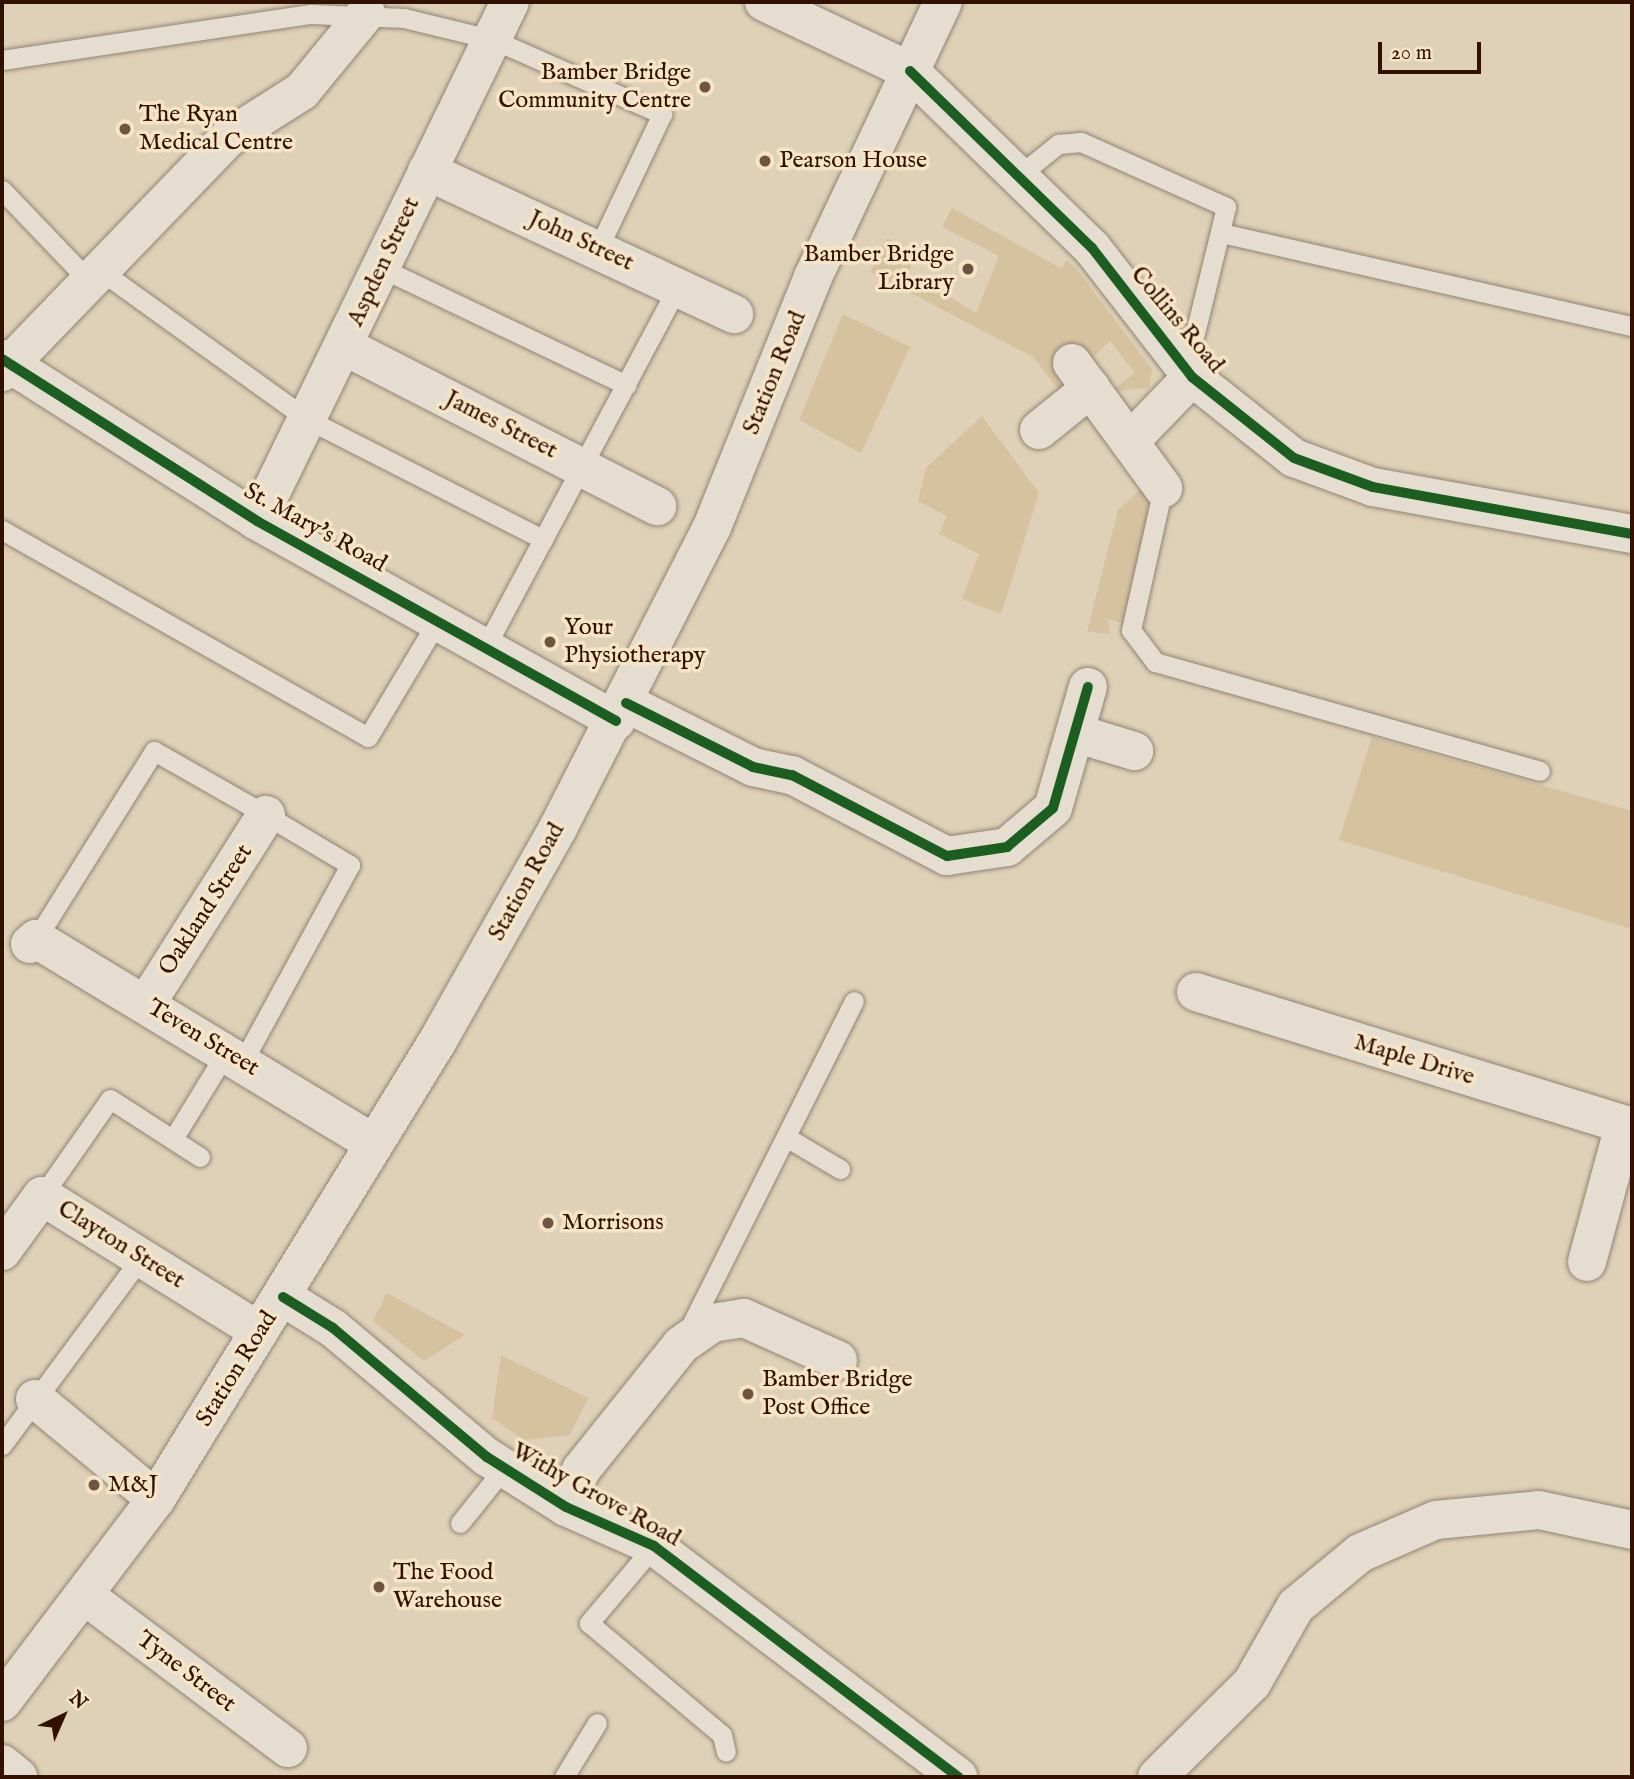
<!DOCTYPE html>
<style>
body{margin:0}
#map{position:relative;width:1634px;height:1779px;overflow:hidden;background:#dfd1b7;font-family:"IM FELL English",serif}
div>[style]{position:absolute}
.green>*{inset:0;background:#d6c29f}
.roads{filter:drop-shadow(0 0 2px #908474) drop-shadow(0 0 2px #908474)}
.service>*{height:19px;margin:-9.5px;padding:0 9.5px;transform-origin:9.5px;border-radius:9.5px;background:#e5ded0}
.minor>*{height:38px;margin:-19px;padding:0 19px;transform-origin:19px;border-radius:19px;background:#e5ded0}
.tertiary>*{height:38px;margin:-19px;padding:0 19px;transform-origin:19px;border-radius:19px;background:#e5ded0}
.secondary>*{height:38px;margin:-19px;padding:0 19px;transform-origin:19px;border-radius:19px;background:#e5ded0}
.cycleway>*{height:10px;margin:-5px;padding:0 5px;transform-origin:5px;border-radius:5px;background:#1b5e20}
.dots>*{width:19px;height:19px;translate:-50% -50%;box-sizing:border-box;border:4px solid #f5e5c6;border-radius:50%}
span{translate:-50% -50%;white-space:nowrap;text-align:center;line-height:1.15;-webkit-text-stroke:7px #f5e5c6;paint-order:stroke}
.poi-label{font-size:24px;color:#321103}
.right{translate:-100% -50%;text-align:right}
.left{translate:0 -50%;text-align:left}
.street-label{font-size:24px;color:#321103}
.frame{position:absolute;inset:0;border:4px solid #321103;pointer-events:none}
.north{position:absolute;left:28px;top:1681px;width:70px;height:70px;-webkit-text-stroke:5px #f5e5c6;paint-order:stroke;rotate:44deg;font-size:19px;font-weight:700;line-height:28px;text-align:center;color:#321103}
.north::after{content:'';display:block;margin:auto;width:24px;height:32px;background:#321103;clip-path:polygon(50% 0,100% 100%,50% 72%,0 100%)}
.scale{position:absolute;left:1378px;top:42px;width:103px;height:32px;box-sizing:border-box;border:4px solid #321103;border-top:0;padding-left:9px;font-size:21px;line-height:24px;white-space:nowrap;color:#321103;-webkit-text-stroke:5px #f5e5c6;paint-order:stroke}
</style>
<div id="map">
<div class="green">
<i style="clip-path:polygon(952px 208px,1062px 269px,1066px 260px,1075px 267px,1152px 369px,1149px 388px,1111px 391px,1135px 373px,1110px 341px,1066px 382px,1062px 394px,1033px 357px,909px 292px,917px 277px,976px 313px,999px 256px,942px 227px)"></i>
<i style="clip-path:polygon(887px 238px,907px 248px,912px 264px,901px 288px,870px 272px)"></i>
<i style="clip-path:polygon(843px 314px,910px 347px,861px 453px,799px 420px)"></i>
<i style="clip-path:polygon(982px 416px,1039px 493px,1001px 614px,962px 599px,979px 554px,939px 534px,947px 516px,918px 501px,926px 468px)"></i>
<i style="clip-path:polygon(1141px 489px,1154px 499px,1123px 623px,1108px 619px,1110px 634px,1087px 632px,1118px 510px)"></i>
<i style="clip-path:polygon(1372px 737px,1632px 811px,1632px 929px,1339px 840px)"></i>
<i style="clip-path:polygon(387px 1293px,465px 1335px,424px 1361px,373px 1321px)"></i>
<i style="clip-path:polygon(501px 1355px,588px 1398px,570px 1435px,524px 1440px,492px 1418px)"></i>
</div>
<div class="roads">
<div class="service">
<i style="left:2px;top:60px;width:312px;rotate:-8.5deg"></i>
<i style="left:311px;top:14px;width:93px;rotate:2.5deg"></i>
<i style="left:404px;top:18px;width:93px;rotate:13.7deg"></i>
<i style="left:494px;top:40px;width:184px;rotate:23.8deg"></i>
<i style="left:662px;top:114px;width:149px;rotate:115.4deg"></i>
<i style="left:1017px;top:177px;width:53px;rotate:-38.8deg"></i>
<i style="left:1058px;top:144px;width:23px;rotate:-5deg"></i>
<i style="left:1081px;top:142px;width:159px;rotate:24.1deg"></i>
<i style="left:1226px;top:207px;width:130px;rotate:103.8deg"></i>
<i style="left:1195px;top:333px;width:33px;rotate:119deg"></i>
<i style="left:2px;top:190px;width:127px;rotate:46.3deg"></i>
<i style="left:1222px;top:233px;width:420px;rotate:12.8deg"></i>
<i style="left:381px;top:268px;width:272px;rotate:25.5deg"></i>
<i style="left:101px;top:271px;width:254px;rotate:35.7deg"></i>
<i style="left:307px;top:419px;width:265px;rotate:27deg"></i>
<i style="left:1163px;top:488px;width:146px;rotate:102.7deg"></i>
<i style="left:1131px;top:630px;width:40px;rotate:53deg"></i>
<i style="left:1155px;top:662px;width:400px;rotate:15.8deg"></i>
<i style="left:2px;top:530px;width:420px;rotate:29.5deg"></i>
<i style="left:368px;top:737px;width:136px;rotate:-59.1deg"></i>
<i style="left:486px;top:646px;width:407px;rotate:-61.9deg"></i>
<i style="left:36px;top:939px;width:222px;rotate:-57.9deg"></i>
<i style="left:154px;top:751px;width:129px;rotate:29.7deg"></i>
<i style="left:266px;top:815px;width:98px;rotate:30.8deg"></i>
<i style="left:350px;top:865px;width:223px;rotate:118.6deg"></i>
<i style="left:786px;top:1137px;width:63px;rotate:30.7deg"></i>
<i style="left:173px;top:1139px;width:103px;rotate:-58.5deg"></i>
<i style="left:42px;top:1196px;width:118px;rotate:-55deg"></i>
<i style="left:110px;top:1099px;width:107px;rotate:32.8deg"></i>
<i style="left:688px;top:1331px;width:369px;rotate:-63.3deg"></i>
<i style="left:2px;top:1445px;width:233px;rotate:-53.4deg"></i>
<i style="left:460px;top:1523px;width:70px;rotate:-51.3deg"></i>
<i style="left:654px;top:1546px;width:101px;rotate:130.2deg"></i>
<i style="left:589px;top:1623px;width:174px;rotate:40.1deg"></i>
<i style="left:722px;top:1735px;width:17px;rotate:77deg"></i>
<i style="left:564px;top:1777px;width:63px;rotate:-58.6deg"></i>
</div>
<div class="minor">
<i style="left:427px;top:171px;width:339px;rotate:25deg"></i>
<i style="left:344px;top:346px;width:352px;rotate:27.1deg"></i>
<i style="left:2px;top:359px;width:302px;rotate:32.4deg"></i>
<i style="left:257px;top:521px;width:411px;rotate:29.1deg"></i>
<i style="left:1072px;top:363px;width:155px;rotate:53.9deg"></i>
<i style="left:2px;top:372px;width:325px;rotate:-46deg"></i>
<i style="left:228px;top:138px;width:88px;rotate:-32.4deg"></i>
<i style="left:302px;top:91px;width:101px;rotate:-50.6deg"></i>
<i style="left:1039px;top:430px;width:67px;rotate:-38.9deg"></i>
<i style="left:1131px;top:440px;width:88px;rotate:-45.9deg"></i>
<i style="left:257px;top:521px;width:577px;rotate:-64.01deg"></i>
<i style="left:626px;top:703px;width:142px;rotate:26.7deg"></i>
<i style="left:753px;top:767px;width:40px;rotate:12deg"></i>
<i style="left:792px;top:775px;width:175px;rotate:27.6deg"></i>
<i style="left:947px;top:856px;width:61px;rotate:-8.5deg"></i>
<i style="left:1007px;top:847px;width:60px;rotate:-40.3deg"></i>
<i style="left:1053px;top:808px;width:126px;rotate:-73.9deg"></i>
<i style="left:1075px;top:733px;width:62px;rotate:17deg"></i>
<i style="left:30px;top:944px;width:8px;rotate:-40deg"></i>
<i style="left:36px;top:939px;width:395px;rotate:31.2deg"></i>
<i style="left:1196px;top:992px;width:456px;rotate:17.2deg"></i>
<i style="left:146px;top:1004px;width:224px;rotate:-57.6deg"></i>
<i style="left:2px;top:1251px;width:68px;rotate:-54deg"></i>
<i style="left:42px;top:1196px;width:256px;rotate:31.9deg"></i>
<i style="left:1587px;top:1262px;width:141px;rotate:-74.8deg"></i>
<i style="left:283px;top:1297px;width:59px;rotate:31.8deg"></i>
<i style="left:333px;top:1328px;width:201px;rotate:40deg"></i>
<i style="left:487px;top:1457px;width:93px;rotate:32.3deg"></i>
<i style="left:566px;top:1507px;width:96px;rotate:23.9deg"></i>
<i style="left:654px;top:1546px;width:382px;rotate:37.2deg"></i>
<i style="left:35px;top:1399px;width:157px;rotate:39.6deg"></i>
<i style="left:566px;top:1507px;width:40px;rotate:-68deg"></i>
<i style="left:581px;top:1470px;width:160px;rotate:-51.3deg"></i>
<i style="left:681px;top:1345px;width:38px;rotate:-35deg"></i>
<i style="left:712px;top:1323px;width:32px;rotate:-9deg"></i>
<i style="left:744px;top:1318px;width:103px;rotate:24.1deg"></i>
<i style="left:84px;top:1595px;width:255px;rotate:36.9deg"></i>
<i style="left:2px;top:1764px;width:21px;rotate:39deg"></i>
<i style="left:1157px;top:1777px;width:134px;rotate:-44.7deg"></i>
<i style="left:1252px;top:1683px;width:89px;rotate:-60.3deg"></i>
<i style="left:1296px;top:1606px;width:83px;rotate:-39.6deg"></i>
<i style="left:1360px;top:1553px;width:83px;rotate:-23.5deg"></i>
<i style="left:1436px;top:1520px;width:103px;rotate:-5.5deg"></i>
<i style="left:1539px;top:1510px;width:95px;rotate:12.1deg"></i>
</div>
<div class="tertiary">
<i style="left:910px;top:71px;width:254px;rotate:44.2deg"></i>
<i style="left:1092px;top:248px;width:163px;rotate:52.2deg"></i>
<i style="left:1192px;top:377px;width:130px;rotate:38.5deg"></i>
<i style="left:1294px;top:458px;width:84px;rotate:20.2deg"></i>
<i style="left:1373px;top:487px;width:263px;rotate:10.3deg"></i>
</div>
<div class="secondary">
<i style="left:764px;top:2px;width:161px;rotate:25.3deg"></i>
<i style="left:2px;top:1702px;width:255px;rotate:-52.8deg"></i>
<i style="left:156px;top:1499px;width:536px;rotate:-58.41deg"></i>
<i style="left:437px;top:1042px;width:246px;rotate:-60.5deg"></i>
<i style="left:558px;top:828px;width:338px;rotate:-62.9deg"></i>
<i style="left:712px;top:527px;width:270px;rotate:-68deg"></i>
<i style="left:813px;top:277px;width:304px;rotate:-64.7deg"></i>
</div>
</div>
<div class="cycleway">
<i style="left:910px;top:71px;width:254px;rotate:44.2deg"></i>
<i style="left:1092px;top:248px;width:163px;rotate:52.2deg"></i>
<i style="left:1192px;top:377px;width:130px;rotate:38.5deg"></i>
<i style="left:1294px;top:458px;width:84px;rotate:20.2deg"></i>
<i style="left:1373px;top:487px;width:263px;rotate:10.3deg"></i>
<i style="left:2px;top:359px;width:302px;rotate:32.4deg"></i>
<i style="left:257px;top:521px;width:411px;rotate:29.1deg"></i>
<i style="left:626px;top:703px;width:142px;rotate:26.7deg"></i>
<i style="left:753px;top:767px;width:40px;rotate:12deg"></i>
<i style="left:792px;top:775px;width:175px;rotate:27.6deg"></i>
<i style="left:947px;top:856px;width:61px;rotate:-8.5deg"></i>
<i style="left:1007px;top:847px;width:60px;rotate:-40.3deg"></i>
<i style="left:1053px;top:808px;width:126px;rotate:-73.9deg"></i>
<i style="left:283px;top:1297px;width:59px;rotate:31.8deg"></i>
<i style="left:333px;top:1328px;width:201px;rotate:40deg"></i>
<i style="left:487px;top:1457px;width:93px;rotate:32.3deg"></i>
<i style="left:566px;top:1507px;width:96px;rotate:23.9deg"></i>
<i style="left:654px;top:1546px;width:382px;rotate:37.2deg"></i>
</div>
<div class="dots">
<i style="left:705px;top:87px;background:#6f5442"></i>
<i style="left:125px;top:129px;background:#6f5442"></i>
<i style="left:765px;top:161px;background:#6f5442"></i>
<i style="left:968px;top:269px;background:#6f5442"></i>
<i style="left:550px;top:642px;background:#6f5442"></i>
<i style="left:548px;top:1223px;background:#6f5442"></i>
<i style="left:748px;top:1394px;background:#6f5442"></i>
<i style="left:94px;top:1485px;background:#6f5442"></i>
<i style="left:379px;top:1587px;background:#6f5442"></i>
</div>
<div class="poi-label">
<span class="right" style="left:691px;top:87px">Bamber Bridge<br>Community Centre</span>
<span class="left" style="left:139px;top:129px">The Ryan<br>Medical Centre</span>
<span class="left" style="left:779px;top:161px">Pearson House</span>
<span class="right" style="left:954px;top:269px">Bamber Bridge<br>Library</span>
<span class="left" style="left:564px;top:642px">Your<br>Physiotherapy</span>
<span class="left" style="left:562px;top:1223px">Morrisons</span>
<span class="left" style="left:762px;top:1394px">Bamber Bridge<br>Post Office</span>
<span class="left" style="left:108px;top:1485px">M&amp;J</span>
<span class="left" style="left:393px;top:1587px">The Food<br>Warehouse</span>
</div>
<div class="street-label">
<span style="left:581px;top:241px;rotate:25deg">John Street</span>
<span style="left:384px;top:262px;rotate:-65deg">Aspden Street</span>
<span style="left:1177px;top:320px;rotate:50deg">Collins Road</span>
<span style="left:775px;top:373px;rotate:-68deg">Station Road</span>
<span style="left:501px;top:425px;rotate:27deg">James Street</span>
<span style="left:315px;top:528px;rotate:29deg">St. Mary's Road</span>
<span style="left:527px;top:882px;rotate:-61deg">Station Road</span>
<span style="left:206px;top:910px;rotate:-57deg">Oakland Street</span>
<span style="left:203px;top:1038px;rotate:31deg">Teven Street</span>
<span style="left:1414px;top:1060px;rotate:17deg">Maple Drive</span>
<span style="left:121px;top:1245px;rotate:32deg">Clayton Street</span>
<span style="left:237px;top:1369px;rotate:-58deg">Station Road</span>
<span style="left:596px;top:1495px;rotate:29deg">Withy Grove Road</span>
<span style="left:186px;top:1672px;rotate:37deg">Tyne Street</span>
</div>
<div class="frame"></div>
<div class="north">N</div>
<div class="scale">20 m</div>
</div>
